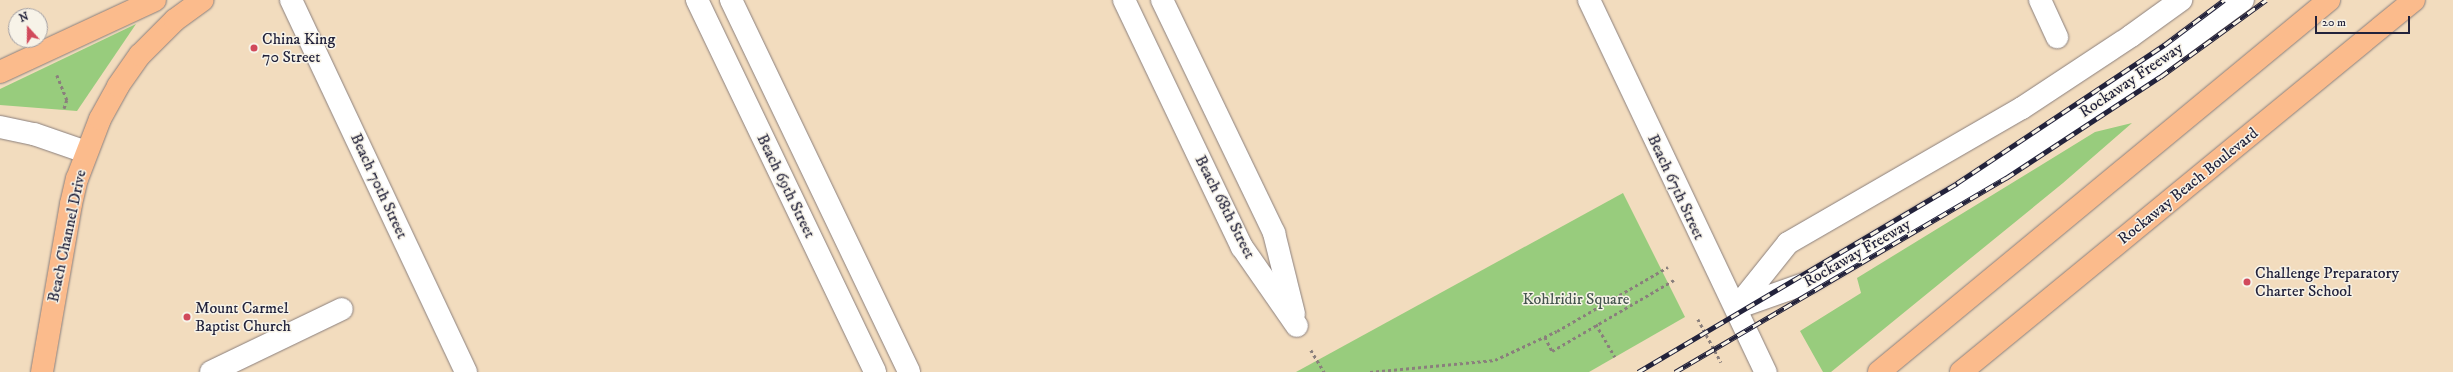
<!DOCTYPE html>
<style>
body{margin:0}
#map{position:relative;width:2453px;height:372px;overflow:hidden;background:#f2dcbe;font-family:"IM FELL DW Pica",serif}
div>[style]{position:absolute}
.green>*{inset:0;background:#98cc7d}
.path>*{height:2.5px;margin-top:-1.25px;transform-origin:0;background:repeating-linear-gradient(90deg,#8a7f7c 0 3px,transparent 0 6px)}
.roads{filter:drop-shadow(0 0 1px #8a7f7c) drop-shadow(0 0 1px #8a7f7c)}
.minor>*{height:22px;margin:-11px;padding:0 11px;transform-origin:11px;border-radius:11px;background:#fff}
.major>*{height:22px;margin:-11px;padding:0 11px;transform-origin:11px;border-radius:11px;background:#fbbb8c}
.rail>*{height:4.5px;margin-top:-2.25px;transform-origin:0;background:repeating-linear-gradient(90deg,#f7f3e8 0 9px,#22223b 0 18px);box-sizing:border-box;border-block:1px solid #22223b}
.dots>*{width:11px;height:11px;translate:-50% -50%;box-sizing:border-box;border:2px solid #f7f3e8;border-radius:50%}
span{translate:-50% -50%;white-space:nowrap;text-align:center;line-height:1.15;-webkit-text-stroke:3px #f7f3e8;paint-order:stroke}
.poi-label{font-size:16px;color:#22223b}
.left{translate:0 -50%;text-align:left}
.street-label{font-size:16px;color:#22223b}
.park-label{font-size:16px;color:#45554f}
.north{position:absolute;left:8px;top:8px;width:40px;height:40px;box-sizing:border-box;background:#f7f3e8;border:1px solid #a29fa3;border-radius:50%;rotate:339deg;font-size:11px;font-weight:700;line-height:16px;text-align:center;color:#22223b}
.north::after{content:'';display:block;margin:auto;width:14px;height:18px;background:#d1495b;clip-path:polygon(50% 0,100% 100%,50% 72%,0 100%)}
.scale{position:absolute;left:2315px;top:16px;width:95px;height:18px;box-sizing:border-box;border:2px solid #22223b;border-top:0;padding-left:5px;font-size:12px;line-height:14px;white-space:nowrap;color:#22223b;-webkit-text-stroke:3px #f7f3e8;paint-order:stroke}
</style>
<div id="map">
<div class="green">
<i style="clip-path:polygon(136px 24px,77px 111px,0 105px,0 89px)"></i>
<i style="clip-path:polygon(2132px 123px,2063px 183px,1831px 372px,1823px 372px,1800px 331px,1861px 293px,1857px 278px,2095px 132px)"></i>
<i style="clip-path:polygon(1623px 193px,1685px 317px,1589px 372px,1296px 372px)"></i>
</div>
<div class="path">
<i style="left:57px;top:75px;width:27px;rotate:68deg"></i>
<i style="left:67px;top:100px;width:9px;rotate:108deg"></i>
<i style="left:1698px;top:319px;width:49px;rotate:61.9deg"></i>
<i style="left:1596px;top:324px;width:38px;rotate:60deg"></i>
<i style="left:1545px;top:337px;width:16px;rotate:63deg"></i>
<i style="left:1552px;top:351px;width:141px;rotate:-30.2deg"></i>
<i style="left:1311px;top:350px;width:26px;rotate:59deg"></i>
<i style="left:1370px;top:372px;width:126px;rotate:-5.5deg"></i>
<i style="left:1495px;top:360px;width:68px;rotate:-25.1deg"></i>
<i style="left:1557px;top:331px;width:128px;rotate:-30deg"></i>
</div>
<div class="roads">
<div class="minor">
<i style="left:291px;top:0;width:411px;rotate:64.8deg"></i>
<i style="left:697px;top:0;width:412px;rotate:64.4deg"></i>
<i style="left:731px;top:0;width:412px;rotate:64.4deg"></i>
<i style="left:1124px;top:0;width:274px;rotate:64.5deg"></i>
<i style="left:1242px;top:247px;width:96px;rotate:55.2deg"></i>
<i style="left:1162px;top:0;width:259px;rotate:64.3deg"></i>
<i style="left:1274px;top:233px;width:83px;rotate:76.1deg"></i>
<i style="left:1589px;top:0;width:412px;rotate:64.6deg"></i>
<i style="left:2040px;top:0;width:41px;rotate:65.3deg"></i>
<i style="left:0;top:127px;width:35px;rotate:12deg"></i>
<i style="left:34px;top:134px;width:55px;rotate:19.1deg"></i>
<i style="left:1736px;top:308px;width:78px;rotate:-19.4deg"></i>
<i style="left:1810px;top:282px;width:186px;rotate:-30.7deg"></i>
<i style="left:1970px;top:187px;width:211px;rotate:-33.4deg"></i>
<i style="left:2146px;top:71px;width:120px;rotate:-36.2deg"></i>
<i style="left:1736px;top:308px;width:83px;rotate:-51.3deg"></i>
<i style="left:1788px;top:243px;width:270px;rotate:-30deg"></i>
<i style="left:2022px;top:108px;width:131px;rotate:-33.4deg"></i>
<i style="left:2131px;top:36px;width:62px;rotate:-35.8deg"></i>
<i style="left:211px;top:372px;width:145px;rotate:-25.7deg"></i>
</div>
<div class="major">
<i style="left:0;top:72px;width:171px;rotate:-24.9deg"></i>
<i style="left:42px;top:372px;width:170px;rotate:-80.2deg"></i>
<i style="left:71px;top:204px;width:26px;rotate:-77deg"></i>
<i style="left:77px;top:179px;width:64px;rotate:-69deg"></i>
<i style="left:100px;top:119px;width:38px;rotate:-61deg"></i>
<i style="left:118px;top:86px;width:38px;rotate:-55deg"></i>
<i style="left:140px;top:55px;width:49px;rotate:-45deg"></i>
<i style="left:175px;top:20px;width:34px;rotate:-36deg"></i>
<i style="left:1879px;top:372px;width:584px;rotate:-39.58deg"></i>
<i style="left:1961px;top:372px;width:586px;rotate:-39.39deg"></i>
</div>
</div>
<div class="rail">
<i style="left:1638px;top:372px;width:371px;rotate:-30.6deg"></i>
<i style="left:1957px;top:183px;width:249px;rotate:-33.7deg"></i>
<i style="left:2164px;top:45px;width:75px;rotate:-36.9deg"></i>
<i style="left:1675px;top:372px;width:384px;rotate:-30.4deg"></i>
<i style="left:2006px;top:178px;width:184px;rotate:-33.3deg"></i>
<i style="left:2160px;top:77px;width:131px;rotate:-36deg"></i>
</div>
<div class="dots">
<i style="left:254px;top:48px;background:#d1495b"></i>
<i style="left:2247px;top:282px;background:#d1495b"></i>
<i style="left:187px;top:317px;background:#d1495b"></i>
</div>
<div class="poi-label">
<span class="left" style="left:262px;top:48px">China King<br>70 Street</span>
<span class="left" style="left:2255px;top:282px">Challenge Preparatory<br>Charter School</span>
<span class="left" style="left:195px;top:317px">Mount Carmel<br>Baptist Church</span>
</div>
<div class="street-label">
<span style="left:2131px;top:80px;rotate:-34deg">Rockaway Freeway</span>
<span style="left:379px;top:186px;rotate:65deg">Beach 70th Street</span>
<span style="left:786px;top:186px;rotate:64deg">Beach 69th Street</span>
<span style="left:2188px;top:186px;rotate:-39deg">Rockaway Beach Boulevard</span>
<span style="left:1676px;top:187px;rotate:65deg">Beach 67th Street</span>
<span style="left:1225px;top:207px;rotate:63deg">Beach 68th Street</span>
<span style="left:67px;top:236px;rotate:-78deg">Beach Channel Drive</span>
<span style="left:1857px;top:253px;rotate:-30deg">Rockaway Freeway</span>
</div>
<div class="park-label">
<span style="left:1576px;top:299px">Kohlridir Square</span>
</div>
<div class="north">N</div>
<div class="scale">20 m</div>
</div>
